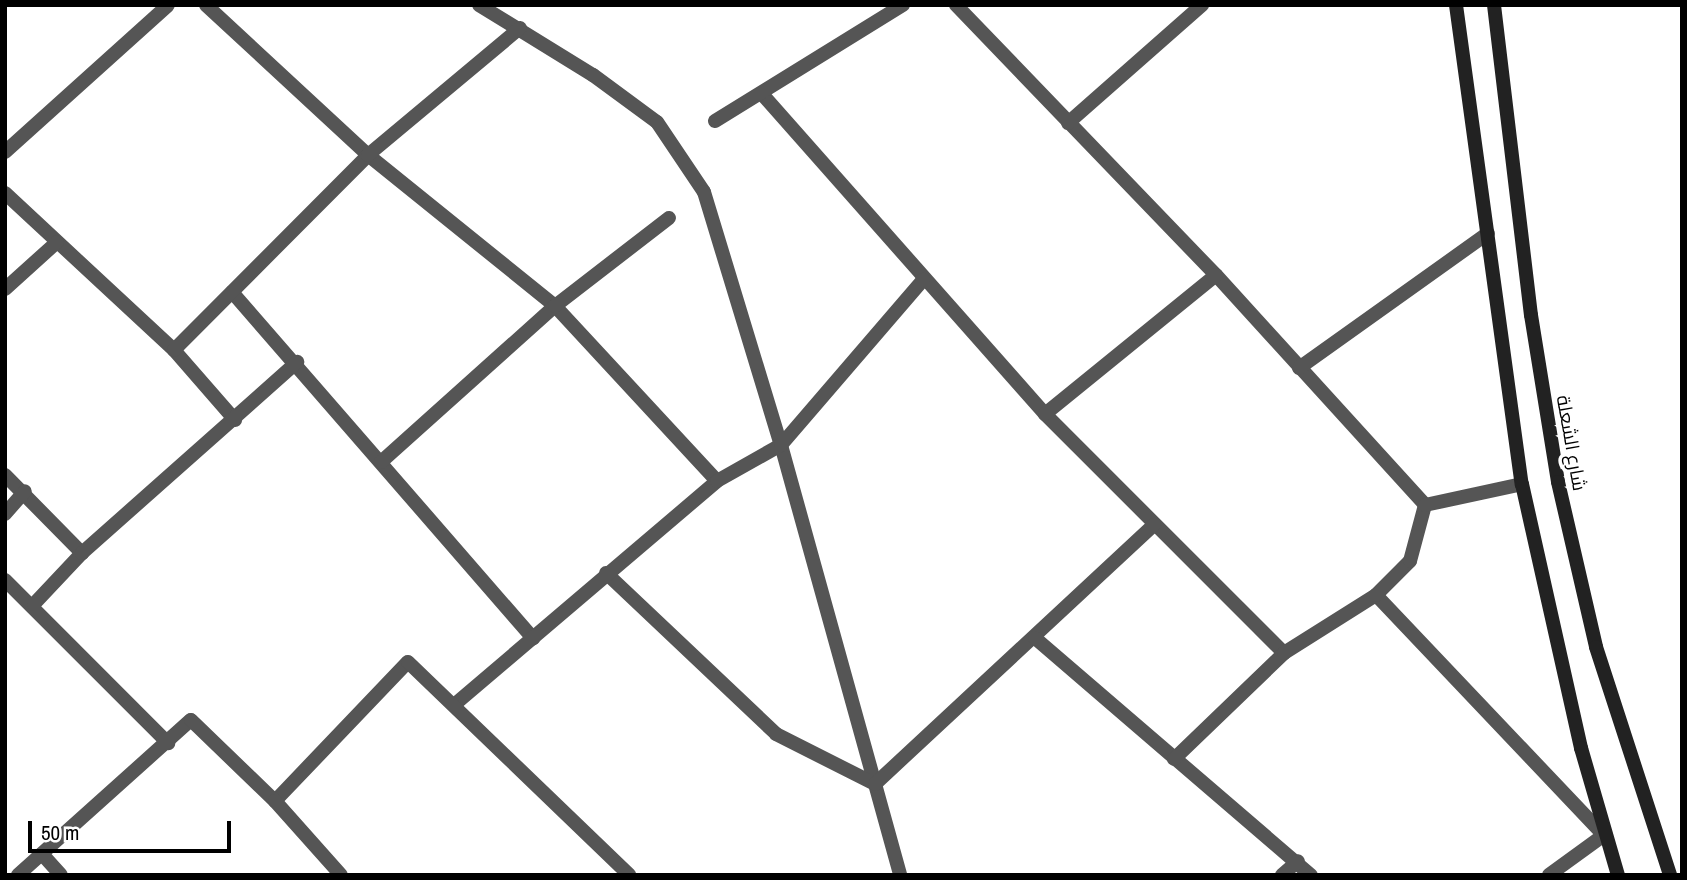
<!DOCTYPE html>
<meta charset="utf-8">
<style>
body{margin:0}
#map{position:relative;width:1687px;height:880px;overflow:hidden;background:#fff;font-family:"Archivo Narrow",Cairo,sans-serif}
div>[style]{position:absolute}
.minor>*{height:14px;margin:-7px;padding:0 7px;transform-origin:7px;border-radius:7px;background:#555}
.secondary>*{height:14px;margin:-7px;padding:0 7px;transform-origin:7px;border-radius:7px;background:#222}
span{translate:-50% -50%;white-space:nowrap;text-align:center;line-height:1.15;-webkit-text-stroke:7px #fff;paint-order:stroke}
.street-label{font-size:19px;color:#000}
.frame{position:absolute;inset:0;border:7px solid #000;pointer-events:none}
.scale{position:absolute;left:28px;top:821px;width:203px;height:32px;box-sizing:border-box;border:4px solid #000;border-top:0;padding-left:9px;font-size:21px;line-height:24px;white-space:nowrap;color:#000;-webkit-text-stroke:5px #fff;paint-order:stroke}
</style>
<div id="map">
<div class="minor">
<i style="left:206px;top:5px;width:221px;rotate:42.8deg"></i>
<i style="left:368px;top:155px;width:240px;rotate:38.9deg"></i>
<i style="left:555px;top:306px;width:238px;rotate:47.2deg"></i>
<i style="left:479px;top:5px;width:134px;rotate:31.6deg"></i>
<i style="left:593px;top:75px;width:79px;rotate:36.3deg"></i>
<i style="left:657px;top:122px;width:84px;rotate:56.1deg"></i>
<i style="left:704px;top:192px;width:264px;rotate:73.1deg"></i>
<i style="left:781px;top:445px;width:446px;rotate:74.5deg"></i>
<i style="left:956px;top:5px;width:375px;rotate:46.1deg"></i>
<i style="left:1216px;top:275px;width:311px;rotate:47.7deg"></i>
<i style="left:762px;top:94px;width:427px;rotate:48.5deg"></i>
<i style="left:1045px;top:414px;width:338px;rotate:45deg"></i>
<i style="left:715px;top:121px;width:221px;rotate:-31.7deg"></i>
<i style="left:1068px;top:123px;width:179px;rotate:-41.4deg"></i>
<i style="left:5px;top:152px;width:219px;rotate:-42deg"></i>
<i style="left:5px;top:193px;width:231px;rotate:42.9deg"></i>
<i style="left:174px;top:350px;width:93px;rotate:48.9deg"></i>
<i style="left:5px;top:289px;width:70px;rotate:-42.1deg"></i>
<i style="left:232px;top:292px;width:459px;rotate:49deg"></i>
<i style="left:174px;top:350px;width:275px;rotate:-45.1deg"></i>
<i style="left:368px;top:155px;width:198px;rotate:-39.9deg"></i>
<i style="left:1299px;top:368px;width:232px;rotate:-35.5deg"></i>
<i style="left:1045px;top:414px;width:220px;rotate:-39.1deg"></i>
<i style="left:381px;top:462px;width:234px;rotate:-41.9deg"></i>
<i style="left:555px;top:306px;width:144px;rotate:-37.7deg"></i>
<i style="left:5px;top:475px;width:110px;rotate:45.4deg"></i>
<i style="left:5px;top:514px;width:30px;rotate:-49deg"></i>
<i style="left:606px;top:573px;width:234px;rotate:43.4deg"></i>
<i style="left:776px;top:734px;width:111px;rotate:26.8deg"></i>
<i style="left:875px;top:784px;width:381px;rotate:-42.9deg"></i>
<i style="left:5px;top:580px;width:231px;rotate:45deg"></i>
<i style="left:1376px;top:595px;width:331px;rotate:46.5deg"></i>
<i style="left:1604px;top:835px;width:68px;rotate:144deg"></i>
<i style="left:34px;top:604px;width:70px;rotate:-46.7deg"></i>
<i style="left:82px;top:553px;width:288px;rotate:-41.6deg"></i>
<i style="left:1035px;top:638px;width:364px;rotate:40.7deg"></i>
<i style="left:454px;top:705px;width:345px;rotate:-40.4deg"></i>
<i style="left:717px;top:481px;width:73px;rotate:-29.4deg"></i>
<i style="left:781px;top:445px;width:218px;rotate:-49.3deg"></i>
<i style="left:1174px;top:759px;width:153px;rotate:-43.9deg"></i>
<i style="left:1284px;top:653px;width:109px;rotate:-32.2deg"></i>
<i style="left:1376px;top:595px;width:48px;rotate:-45deg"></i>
<i style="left:1410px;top:561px;width:58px;rotate:-75deg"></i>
<i style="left:1425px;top:505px;width:99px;rotate:-12.2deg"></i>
<i style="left:275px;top:801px;width:192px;rotate:-46.3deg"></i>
<i style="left:408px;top:662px;width:307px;rotate:43.9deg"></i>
<i style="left:42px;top:854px;width:28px;rotate:48deg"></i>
<i style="left:18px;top:875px;width:232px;rotate:-41.9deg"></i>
<i style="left:191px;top:720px;width:117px;rotate:44deg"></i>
<i style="left:275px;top:801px;width:99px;rotate:48.3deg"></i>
<i style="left:1282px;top:875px;width:21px;rotate:-41deg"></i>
</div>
<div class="secondary">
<i style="left:1456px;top:5px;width:484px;rotate:82.2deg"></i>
<i style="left:1522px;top:484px;width:271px;rotate:77.4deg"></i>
<i style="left:1581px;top:748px;width:132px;rotate:73.8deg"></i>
<i style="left:1494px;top:5px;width:312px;rotate:83.2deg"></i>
<i style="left:1531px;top:315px;width:169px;rotate:80.8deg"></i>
<i style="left:1558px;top:482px;width:169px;rotate:77deg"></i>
<i style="left:1596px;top:647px;width:240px;rotate:72deg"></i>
</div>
<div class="street-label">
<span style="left:1571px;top:443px;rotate:80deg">شارع الشعلة</span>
</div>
<div class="frame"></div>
<div class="scale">50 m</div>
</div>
